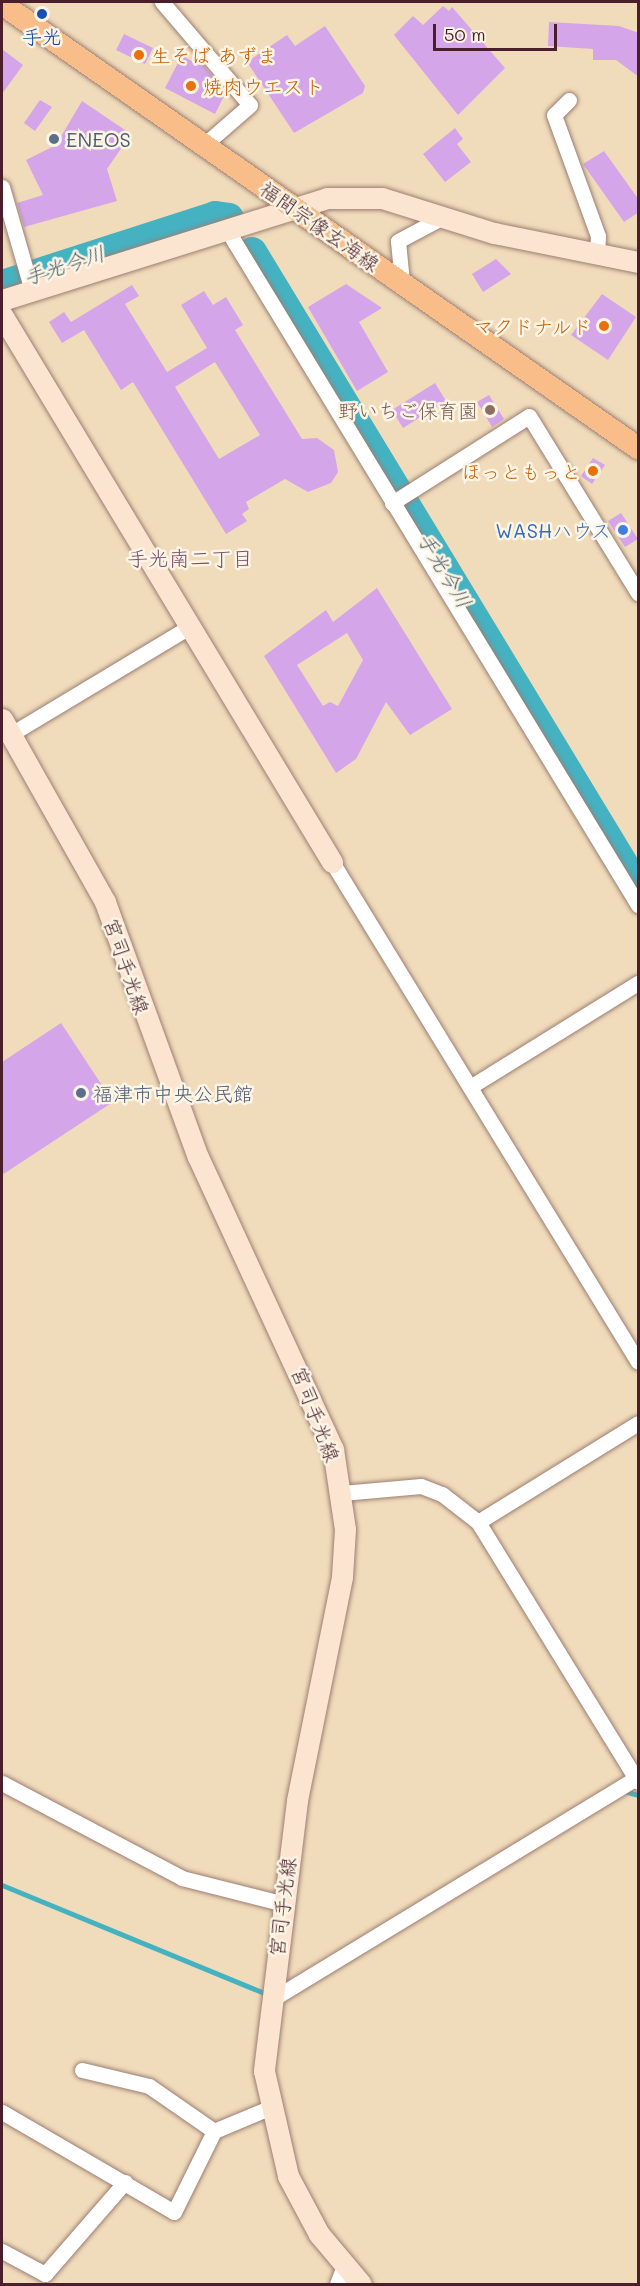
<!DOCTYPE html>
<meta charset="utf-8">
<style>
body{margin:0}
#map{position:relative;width:640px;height:2286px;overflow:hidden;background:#f0dcbb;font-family:Mali,"Klee One",sans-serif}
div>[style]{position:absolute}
.stream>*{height:5px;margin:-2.5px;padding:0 2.5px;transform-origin:2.5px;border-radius:2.5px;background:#45b2c2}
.river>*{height:30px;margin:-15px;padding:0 15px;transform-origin:15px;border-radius:15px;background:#45b2c2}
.building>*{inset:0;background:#d5a5ea}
.roads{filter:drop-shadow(0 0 2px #9d7e73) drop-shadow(0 0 2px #9d7e73)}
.street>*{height:15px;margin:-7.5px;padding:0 7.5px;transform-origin:7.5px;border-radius:7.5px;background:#fff}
.secondary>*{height:21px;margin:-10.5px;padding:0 10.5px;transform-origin:10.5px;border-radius:10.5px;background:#fce5d0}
.primary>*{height:22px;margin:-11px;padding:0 11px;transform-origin:11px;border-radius:11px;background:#f8bd89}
.dots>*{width:16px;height:16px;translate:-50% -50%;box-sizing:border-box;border:3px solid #fcf5e5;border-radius:50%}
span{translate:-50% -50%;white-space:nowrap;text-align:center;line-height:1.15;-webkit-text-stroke:5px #fcf5e5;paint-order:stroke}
.transit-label{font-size:20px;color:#164399}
.food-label{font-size:20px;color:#c56008}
.left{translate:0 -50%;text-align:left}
.right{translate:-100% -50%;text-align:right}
.service-label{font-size:20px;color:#4e5e75}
.street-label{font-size:20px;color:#4a1f2b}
.education-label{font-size:20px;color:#785e54}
.shop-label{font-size:20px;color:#366cbe}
.water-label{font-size:21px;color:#485a67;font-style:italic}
.neighbourhood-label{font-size:21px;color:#7b4e6e}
.frame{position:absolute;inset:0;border:3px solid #4a1f2b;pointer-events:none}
.scale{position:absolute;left:433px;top:24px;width:124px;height:27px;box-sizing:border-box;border:3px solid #4a1f2b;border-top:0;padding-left:8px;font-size:18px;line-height:21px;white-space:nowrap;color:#4a1f2b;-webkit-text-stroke:4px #fcf5e5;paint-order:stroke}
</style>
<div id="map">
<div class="stream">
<i style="left:624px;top:1791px;width:15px;rotate:16deg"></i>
<i style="left:2px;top:1885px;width:289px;rotate:22.4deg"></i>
</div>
<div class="river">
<i style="left:252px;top:252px;width:744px;rotate:58.75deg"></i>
<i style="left:2px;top:285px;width:224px;rotate:-17.9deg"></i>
<i style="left:215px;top:216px;width:14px;rotate:8deg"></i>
</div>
<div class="building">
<i style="clip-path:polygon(443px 6px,449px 11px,452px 7px,505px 68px,458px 115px,394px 35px,413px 16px,423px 25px)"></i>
<i style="clip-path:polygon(549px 22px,619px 26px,639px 33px,639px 77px,616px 60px,593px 60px,593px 49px,548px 46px)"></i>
<i style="clip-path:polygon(325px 26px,365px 86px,363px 93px,294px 133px,247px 62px,287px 35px,295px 46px)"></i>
<i style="clip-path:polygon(124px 34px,153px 48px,145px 64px,116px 50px)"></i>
<i style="clip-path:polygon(2px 49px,23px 65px,2px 94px)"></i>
<i style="clip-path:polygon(182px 55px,193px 62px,196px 56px,215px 79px,212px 83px,226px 92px,215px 114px,165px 88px)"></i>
<i style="clip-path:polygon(40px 100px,52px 107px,35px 131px,24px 123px)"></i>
<i style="clip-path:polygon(82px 101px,131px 134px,107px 169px,117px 201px,24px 227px,17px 203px,43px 195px,26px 160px,56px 145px)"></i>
<i style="clip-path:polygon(455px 128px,463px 139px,457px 144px,471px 162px,445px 182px,423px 154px)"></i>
<i style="clip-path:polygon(604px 151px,639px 200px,639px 212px,624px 222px,583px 164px)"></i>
<i style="clip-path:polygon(496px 259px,511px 274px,483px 292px,472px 274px)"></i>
<i style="clip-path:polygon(346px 284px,382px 308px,359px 322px,388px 372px,357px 391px,308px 307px)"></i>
<i style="clip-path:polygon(evenodd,132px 285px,139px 296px,125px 304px,167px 372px,207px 348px,181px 305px,204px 291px,213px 305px,226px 297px,243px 325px,235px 330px,302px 439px,317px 438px,334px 450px,338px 472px,331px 483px,308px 492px,285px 479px,246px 502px,249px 509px,242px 514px,247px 521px,226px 534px,133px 382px,121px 390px,84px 330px,62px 343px,49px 322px,64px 312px,71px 322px,132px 285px,215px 362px,260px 435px,219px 459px,175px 387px,215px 362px)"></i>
<i style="clip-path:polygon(602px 294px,636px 317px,608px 360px,571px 335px)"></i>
<i style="clip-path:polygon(435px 383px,446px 401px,403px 428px,392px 410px)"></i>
<i style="clip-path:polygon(489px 395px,504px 419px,492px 427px,477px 402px)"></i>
<i style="clip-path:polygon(593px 458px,605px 465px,592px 484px,581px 476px)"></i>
<i style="clip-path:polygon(621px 513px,638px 539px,625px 547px,608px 521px)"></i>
<i style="clip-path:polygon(evenodd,377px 588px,452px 709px,410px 735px,386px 702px,356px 759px,336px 773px,264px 656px,326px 610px,333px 622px,377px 588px,347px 633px,363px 660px,338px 706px,330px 702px,323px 706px,297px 665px,347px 633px)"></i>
<i style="clip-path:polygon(61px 1023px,113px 1102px,2px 1175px,2px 1062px)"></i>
</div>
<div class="roads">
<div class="street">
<i style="left:162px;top:2px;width:135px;rotate:49.5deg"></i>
<i style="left:250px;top:105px;width:61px;rotate:139deg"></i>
<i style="left:569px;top:100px;width:21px;rotate:135deg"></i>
<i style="left:554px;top:115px;width:129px;rotate:70deg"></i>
<i style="left:598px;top:236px;width:19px;rotate:93deg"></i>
<i style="left:2px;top:187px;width:108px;rotate:73.9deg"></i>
<i style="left:229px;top:233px;width:787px;rotate:58.67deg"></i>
<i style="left:402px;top:282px;width:41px;rotate:-95.6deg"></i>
<i style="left:398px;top:241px;width:49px;rotate:-28.1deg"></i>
<i style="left:392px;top:503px;width:162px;rotate:-32.4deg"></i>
<i style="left:529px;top:416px;width:208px;rotate:58.4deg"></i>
<i style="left:11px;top:734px;width:210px;rotate:-31deg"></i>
<i style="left:332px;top:862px;width:586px;rotate:58.53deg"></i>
<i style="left:470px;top:1087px;width:198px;rotate:-31.8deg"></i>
<i style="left:342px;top:1493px;width:79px;rotate:-5.1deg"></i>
<i style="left:421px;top:1486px;width:22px;rotate:21deg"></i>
<i style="left:442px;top:1494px;width:46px;rotate:37.9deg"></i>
<i style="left:478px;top:1522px;width:305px;rotate:58.4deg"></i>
<i style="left:478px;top:1522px;width:188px;rotate:-31.7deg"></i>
<i style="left:2px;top:1783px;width:204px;rotate:27.8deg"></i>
<i style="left:182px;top:1878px;width:102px;rotate:14.2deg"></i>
<i style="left:271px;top:2000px;width:427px;rotate:-31.3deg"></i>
<i style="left:82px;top:2070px;width:69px;rotate:13.4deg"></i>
<i style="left:149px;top:2086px;width:79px;rotate:34.7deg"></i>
<i style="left:2px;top:2112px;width:199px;rotate:30.2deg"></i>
<i style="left:174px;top:2212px;width:90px;rotate:-63.7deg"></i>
<i style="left:214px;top:2131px;width:60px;rotate:-22.7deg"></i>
<i style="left:2px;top:2251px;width:49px;rotate:28.1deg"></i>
<i style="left:45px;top:2274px;width:122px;rotate:-49deg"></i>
<i style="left:337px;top:2284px;width:17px;rotate:-69deg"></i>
</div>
<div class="secondary">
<i style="left:2px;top:300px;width:341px;rotate:-17.4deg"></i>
<i style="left:327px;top:198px;width:55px"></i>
<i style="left:382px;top:198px;width:117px;rotate:17.4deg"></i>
<i style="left:494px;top:233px;width:147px;rotate:11.4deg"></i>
<i style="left:2px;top:315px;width:639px;rotate:58.9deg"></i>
<i style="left:2px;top:719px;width:210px;rotate:60.6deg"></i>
<i style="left:105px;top:902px;width:271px;rotate:70deg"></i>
<i style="left:198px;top:1157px;width:322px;rotate:65.2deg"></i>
<i style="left:333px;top:1449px;width:81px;rotate:81.5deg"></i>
<i style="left:345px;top:1529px;width:48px;rotate:93.6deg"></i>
<i style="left:342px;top:1577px;width:228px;rotate:101.4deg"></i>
<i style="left:297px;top:1801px;width:272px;rotate:97deg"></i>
<i style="left:264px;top:2071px;width:108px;rotate:77.1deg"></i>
<i style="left:288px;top:2176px;width:66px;rotate:61.9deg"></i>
<i style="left:319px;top:2234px;width:65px;rotate:50deg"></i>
</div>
<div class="primary">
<i style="left:2px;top:4px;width:776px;rotate:34.92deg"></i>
</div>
</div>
<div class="dots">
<i style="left:42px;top:14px;background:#1a4fb4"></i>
<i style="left:139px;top:55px;background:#e8710a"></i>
<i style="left:191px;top:86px;background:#e8710a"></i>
<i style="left:54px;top:139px;background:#5c6f8a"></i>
<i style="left:604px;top:326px;background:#e8710a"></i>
<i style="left:490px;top:410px;background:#8d6e63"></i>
<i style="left:593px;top:471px;background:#e8710a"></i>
<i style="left:623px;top:530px;background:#3f7fe0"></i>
<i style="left:81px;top:1093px;background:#5c6f8a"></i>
</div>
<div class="transit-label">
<span style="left:42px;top:36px">手光</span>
</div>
<div class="food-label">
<span class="left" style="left:151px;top:55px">生そば あずま</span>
<span class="left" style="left:203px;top:86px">焼肉ウエスト</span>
<span class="right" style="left:592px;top:326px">マクドナルド</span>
<span class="right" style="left:581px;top:471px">ほっともっと</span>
</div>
<div class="service-label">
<span class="left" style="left:66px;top:139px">ENEOS</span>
<span class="left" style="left:93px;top:1093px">福津市中央公民館</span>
</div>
<div class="street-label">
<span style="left:320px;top:226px;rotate:35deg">福間宗像玄海線</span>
<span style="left:127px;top:966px;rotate:71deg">宮司手光線</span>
<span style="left:316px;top:1414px;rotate:69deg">宮司手光線</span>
<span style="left:282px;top:1907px;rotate:-83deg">宮司手光線</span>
</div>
<div class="education-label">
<span class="right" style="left:478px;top:410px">野いちご保育園</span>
</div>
<div class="shop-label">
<span class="right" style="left:611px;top:530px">WASHハウス</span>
</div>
<div class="water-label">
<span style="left:64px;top:265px;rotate:-18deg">手光今川</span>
<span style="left:445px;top:570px;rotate:59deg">手光今川</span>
</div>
<div class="neighbourhood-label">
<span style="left:190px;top:558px">手光南二丁目</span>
</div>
<div class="frame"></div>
<div class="scale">50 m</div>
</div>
